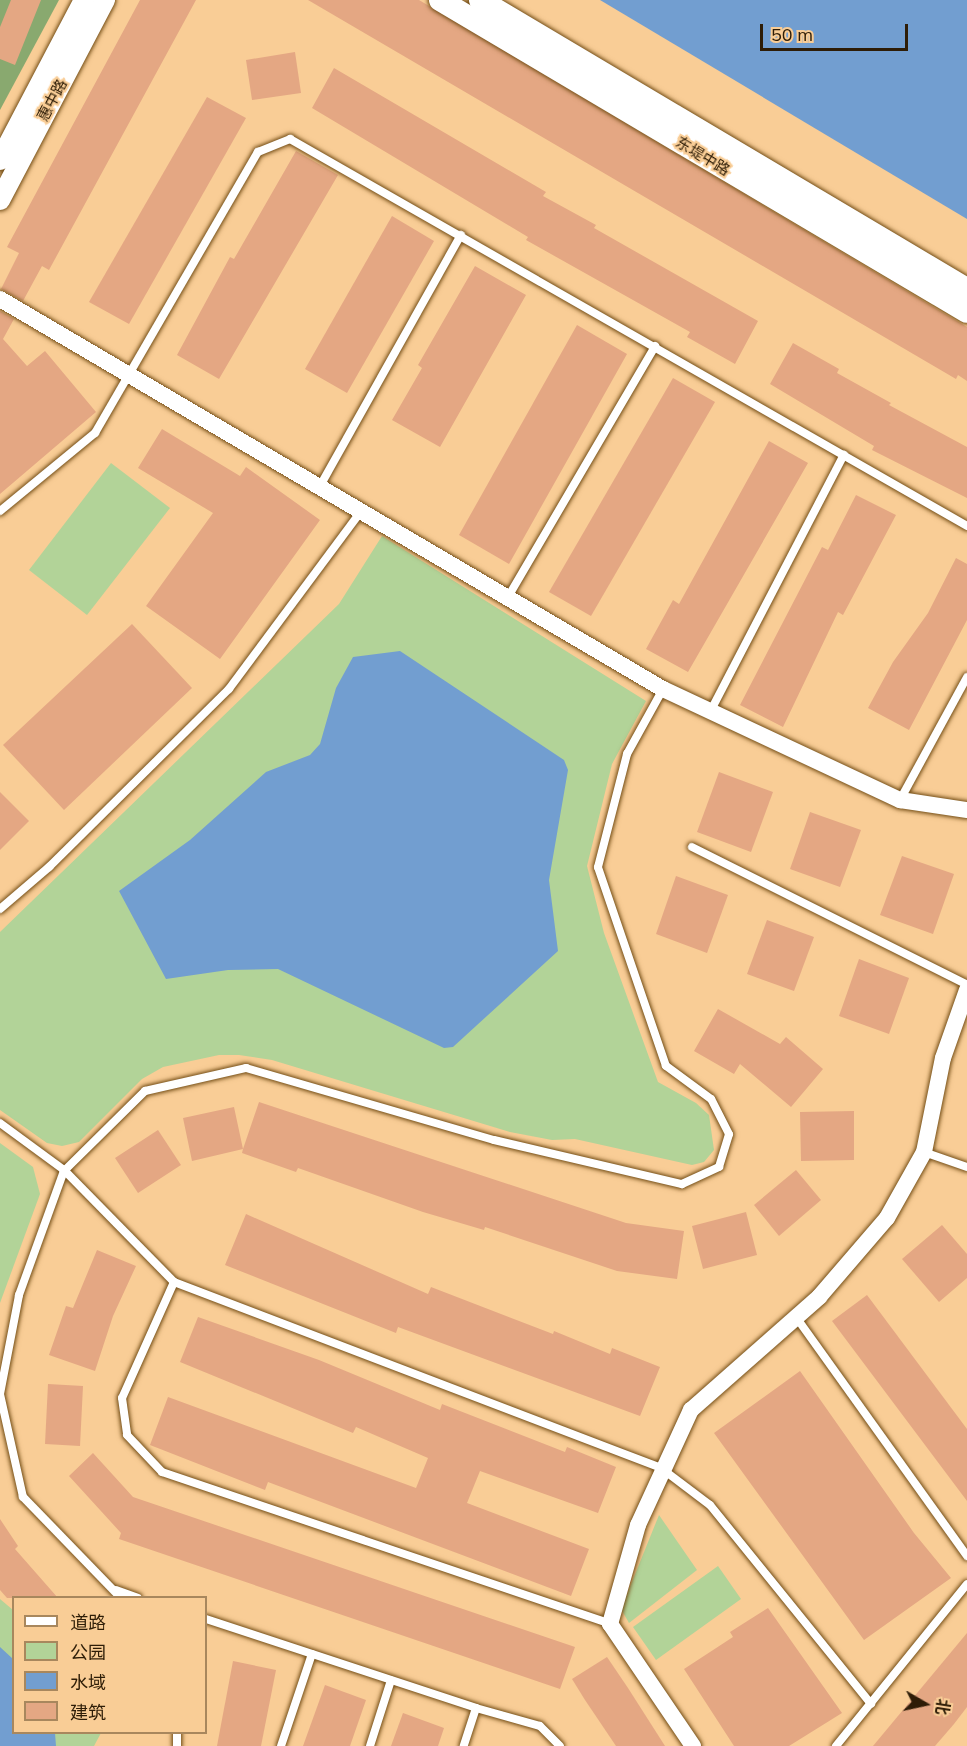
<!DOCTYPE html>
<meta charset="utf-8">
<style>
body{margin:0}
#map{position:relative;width:967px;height:1746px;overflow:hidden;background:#f9cd96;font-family:Mulish,"Noto Sans SC",sans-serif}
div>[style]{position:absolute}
.green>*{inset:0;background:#b2d398}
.forest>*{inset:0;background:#89a96f}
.water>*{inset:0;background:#729ed0}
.building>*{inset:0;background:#e4a783}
.roads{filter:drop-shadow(0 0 2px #744e16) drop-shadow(0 0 2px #744e16)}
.service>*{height:8px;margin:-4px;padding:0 4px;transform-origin:4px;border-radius:4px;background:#fff}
.minor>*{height:16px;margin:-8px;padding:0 8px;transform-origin:8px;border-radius:8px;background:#fff}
.tertiary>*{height:20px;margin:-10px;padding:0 10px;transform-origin:10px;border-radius:10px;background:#fff}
.secondary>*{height:22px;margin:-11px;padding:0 11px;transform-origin:11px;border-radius:11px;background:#fff}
span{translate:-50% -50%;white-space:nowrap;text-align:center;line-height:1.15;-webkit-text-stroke:4.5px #f9cd96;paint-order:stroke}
.street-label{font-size:15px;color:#2e1d07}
.legend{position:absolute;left:12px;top:1596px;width:195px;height:138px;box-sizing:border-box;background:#f9cd96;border:2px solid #a8875d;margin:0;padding:8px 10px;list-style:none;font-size:18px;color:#2e1d07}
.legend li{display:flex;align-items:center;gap:12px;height:30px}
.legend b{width:30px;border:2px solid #a8875d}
.north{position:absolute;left:895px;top:1674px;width:60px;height:60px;-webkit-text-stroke:4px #f9cd96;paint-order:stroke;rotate:99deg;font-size:16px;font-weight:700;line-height:24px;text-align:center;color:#2e1d07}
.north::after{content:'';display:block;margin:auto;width:21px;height:27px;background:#2e1d07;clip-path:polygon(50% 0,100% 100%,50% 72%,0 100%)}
.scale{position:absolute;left:760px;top:24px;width:148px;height:27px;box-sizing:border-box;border:3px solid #2e1d07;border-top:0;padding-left:8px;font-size:18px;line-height:21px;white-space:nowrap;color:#2e1d07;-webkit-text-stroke:4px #f9cd96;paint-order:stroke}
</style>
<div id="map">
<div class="green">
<i style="clip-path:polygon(111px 463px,170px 508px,87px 615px,29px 570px)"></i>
<i style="clip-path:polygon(382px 536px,646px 701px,612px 764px,587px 866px,604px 933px,658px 1082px,696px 1103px,709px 1115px,714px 1150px,704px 1162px,692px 1165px,575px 1139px,552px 1140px,510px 1132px,272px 1060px,239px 1055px,219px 1055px,163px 1067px,142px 1079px,79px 1142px,62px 1146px,47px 1143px,0 1110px,0 932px,339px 604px)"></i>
<i style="clip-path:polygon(0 1143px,33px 1167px,40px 1194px,0 1303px)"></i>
<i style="clip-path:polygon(659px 1515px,697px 1570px,629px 1623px,621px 1609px)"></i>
<i style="clip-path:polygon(718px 1566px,741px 1599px,656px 1660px,633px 1627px)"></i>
<i style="clip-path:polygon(0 1599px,13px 1610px,14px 1732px,101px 1733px,94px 1746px,0 1746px)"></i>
</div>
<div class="forest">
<i style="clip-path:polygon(0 0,59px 0,0 110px)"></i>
</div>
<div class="water">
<i style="clip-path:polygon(600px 0,967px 0,967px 219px)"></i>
<i style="clip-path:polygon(400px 651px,564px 760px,568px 770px,549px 880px,558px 951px,453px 1047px,444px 1048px,278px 969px,228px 970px,166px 979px,119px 891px,190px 840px,266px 772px,310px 755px,320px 744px,336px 688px,353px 657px)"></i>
<i style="clip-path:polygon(0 1647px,13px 1659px,14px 1732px,55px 1733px,56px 1746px,0 1746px)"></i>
</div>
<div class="building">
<i style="clip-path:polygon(11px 0,41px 0,15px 65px,0 59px,0 27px)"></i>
<i style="clip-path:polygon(140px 0,196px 0,49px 270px,42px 266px,23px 301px,1px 289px,19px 253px,7px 247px)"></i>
<i style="clip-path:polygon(308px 0,419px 0,967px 327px,967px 381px,958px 375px,956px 379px)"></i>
<i style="clip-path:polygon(295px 52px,301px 93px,252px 100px,246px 60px)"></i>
<i style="clip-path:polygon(334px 68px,546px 192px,543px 196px,596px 225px,594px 228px,758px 321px,735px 364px,687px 337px,690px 332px,526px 240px,528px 237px,312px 108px)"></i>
<i style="clip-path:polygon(207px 97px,246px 118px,129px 324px,89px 302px)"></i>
<i style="clip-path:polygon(296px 151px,338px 175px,219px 379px,177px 355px,230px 257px,234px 259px)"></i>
<i style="clip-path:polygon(392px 216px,434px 241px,347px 393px,305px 369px)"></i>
<i style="clip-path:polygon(475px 266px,526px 295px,440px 447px,392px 420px,422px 368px,418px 365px)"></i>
<i style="clip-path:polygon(0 311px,14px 319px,3px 339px,27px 366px,45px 351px,96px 412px,0 494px)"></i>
<i style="clip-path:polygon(577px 325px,627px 354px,509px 564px,459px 535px)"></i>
<i style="clip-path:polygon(793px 343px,839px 369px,837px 373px,891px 403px,889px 405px,967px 447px,967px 498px,872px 450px,874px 446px,770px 384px)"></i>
<i style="clip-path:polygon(673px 378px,715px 402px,591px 616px,549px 592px)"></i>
<i style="clip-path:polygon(162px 429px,240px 476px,246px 467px,320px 520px,220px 659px,146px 606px,213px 513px,138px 468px)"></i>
<i style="clip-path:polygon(769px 441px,808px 463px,688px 672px,646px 649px,673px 600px,679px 604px)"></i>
<i style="clip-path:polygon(856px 495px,896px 515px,843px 615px,838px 612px,783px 727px,740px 705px,822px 547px,828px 550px)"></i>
<i style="clip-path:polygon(956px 558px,967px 564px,967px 620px,909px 730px,868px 708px,893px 662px,928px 613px)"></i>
<i style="clip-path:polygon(132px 624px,192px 688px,64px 810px,3px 745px)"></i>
<i style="clip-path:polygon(719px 772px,773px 792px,751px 852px,697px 832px)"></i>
<i style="clip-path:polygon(0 792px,29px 821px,0 850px)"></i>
<i style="clip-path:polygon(810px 812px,861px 830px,840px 887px,790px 869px)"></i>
<i style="clip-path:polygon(902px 856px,954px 874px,933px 934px,880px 915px)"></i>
<i style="clip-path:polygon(676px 876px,728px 895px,707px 953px,656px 934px)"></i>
<i style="clip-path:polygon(767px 920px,814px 937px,794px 991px,747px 974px)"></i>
<i style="clip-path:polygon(859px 959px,909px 978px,889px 1034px,839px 1016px)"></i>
<i style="clip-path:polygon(718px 1009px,780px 1044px,786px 1037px,823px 1069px,791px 1107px,740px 1064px,734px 1074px,694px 1051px)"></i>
<i style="clip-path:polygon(259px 1102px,626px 1223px,684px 1231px,677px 1279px,617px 1271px,485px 1227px,484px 1230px,423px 1212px,298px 1168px,296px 1172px,242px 1153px,243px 1149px,192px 1161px,183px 1118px,234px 1107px,243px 1149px)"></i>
<i style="clip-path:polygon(854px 1111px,854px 1160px,801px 1161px,800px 1112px)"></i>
<i style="clip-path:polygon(158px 1130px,181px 1165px,138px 1193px,115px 1158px)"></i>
<i style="clip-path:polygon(796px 1170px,821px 1200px,779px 1236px,754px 1205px)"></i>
<i style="clip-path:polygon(746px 1212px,757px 1255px,703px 1269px,692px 1226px)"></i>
<i style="clip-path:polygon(246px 1214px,428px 1294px,431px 1287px,553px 1334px,554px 1331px,610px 1354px,612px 1348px,660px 1367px,640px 1416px,398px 1327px,396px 1333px,225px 1265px)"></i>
<i style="clip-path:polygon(942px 1225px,967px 1254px,967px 1278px,939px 1302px,902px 1259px)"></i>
<i style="clip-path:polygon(97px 1250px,136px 1266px,113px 1316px,95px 1371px,49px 1355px,66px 1306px,73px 1308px)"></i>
<i style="clip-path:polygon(867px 1295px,967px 1429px,967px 1501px,832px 1321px)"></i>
<i style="clip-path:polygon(198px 1317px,319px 1360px,440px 1410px,442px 1404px,565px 1452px,567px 1447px,616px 1467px,598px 1513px,480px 1471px,467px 1503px,589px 1549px,571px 1596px,268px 1482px,265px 1490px,150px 1445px,168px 1397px,416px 1488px,428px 1458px,356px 1427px,353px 1433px,180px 1362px)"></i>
<i style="clip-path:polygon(800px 1371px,914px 1533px,951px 1578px,864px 1640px,714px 1433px)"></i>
<i style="clip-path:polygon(48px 1384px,83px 1386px,80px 1446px,45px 1444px)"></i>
<i style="clip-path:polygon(93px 1453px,133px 1497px,575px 1647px,560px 1689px,119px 1539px,121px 1533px,69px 1476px)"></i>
<i style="clip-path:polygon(0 1519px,18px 1546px,15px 1549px,58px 1598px,7px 1598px,0 1590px)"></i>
<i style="clip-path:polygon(768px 1608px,842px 1713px,789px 1746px,734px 1746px,684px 1669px,733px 1637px,730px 1632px)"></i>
<i style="clip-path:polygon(967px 1633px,967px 1707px,954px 1724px,935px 1746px,873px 1746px)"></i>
<i style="clip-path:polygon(607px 1657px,628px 1688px,665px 1746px,616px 1746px,585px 1700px,572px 1679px)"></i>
<i style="clip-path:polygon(233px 1661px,276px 1670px,261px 1746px,217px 1746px)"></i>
<i style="clip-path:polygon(325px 1685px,366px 1700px,350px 1746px,303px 1746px)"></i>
<i style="clip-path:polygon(403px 1713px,444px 1728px,438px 1746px,391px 1746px)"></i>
</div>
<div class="roads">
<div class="service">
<i style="left:320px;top:486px;width:288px;rotate:-60.7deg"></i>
<i style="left:0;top:511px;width:123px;rotate:-39.4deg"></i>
<i style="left:95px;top:433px;width:325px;rotate:-59.9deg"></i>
<i style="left:258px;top:152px;width:35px;rotate:-22deg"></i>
<i style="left:290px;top:139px;width:780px;rotate:29.75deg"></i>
<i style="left:508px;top:597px;width:291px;rotate:-59.6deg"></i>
<i style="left:710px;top:712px;width:290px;rotate:-62.5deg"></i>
<i style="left:900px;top:800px;width:140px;rotate:-61.4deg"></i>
<i style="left:692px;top:847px;width:308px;rotate:26.6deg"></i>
<i style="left:0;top:909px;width:65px;rotate:-40.6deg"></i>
<i style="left:49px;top:867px;width:253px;rotate:-44.7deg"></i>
<i style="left:229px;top:689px;width:222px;rotate:-53.4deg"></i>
<i style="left:0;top:1123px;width:79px;rotate:36.3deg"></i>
<i style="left:64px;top:1170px;width:157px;rotate:45.5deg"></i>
<i style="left:174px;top:1282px;width:521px;rotate:20.9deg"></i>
<i style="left:661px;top:1468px;width:61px;rotate:37.1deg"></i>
<i style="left:710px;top:1505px;width:256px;rotate:51deg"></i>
<i style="left:924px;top:1152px;width:46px;rotate:19.2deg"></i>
<i style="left:174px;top:1282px;width:127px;rotate:114.1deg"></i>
<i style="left:122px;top:1398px;width:37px;rotate:82deg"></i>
<i style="left:127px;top:1435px;width:51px;rotate:46.6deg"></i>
<i style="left:162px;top:1472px;width:473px;rotate:18.7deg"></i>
<i style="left:796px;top:1317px;width:294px;rotate:54.4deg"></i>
<i style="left:116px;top:1590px;width:23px;rotate:20deg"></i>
<i style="left:121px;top:1598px;width:141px;rotate:-134.1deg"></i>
<i style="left:23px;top:1497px;width:106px;rotate:-102.6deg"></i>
<i style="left:0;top:1394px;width:101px;rotate:-79.1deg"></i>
<i style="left:19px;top:1295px;width:132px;rotate:-70.1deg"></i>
<i style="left:64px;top:1171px;width:114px;rotate:-44.6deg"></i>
<i style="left:145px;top:1091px;width:104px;rotate:-12.8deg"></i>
<i style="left:246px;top:1068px;width:258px;rotate:16.2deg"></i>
<i style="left:494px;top:1140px;width:193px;rotate:13.2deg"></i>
<i style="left:682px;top:1184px;width:41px;rotate:-24.7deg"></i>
<i style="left:719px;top:1167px;width:34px;rotate:-73deg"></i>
<i style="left:729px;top:1134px;width:39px;rotate:-117deg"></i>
<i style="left:711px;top:1099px;width:56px;rotate:-143.7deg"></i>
<i style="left:666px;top:1066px;width:210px;rotate:-108.9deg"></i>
<i style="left:598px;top:867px;width:117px;rotate:-75.6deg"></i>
<i style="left:627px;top:754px;width:74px;rotate:-61deg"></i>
<i style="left:206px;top:1619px;width:284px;rotate:18.2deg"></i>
<i style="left:476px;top:1708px;width:40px;rotate:108deg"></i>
<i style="left:476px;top:1708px;width:66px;rotate:15.7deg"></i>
<i style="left:540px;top:1726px;width:28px;rotate:45deg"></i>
<i style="left:177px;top:1732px;width:14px;rotate:90deg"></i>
<i style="left:281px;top:1746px;width:97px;rotate:-71.4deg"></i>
<i style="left:370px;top:1746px;width:69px;rotate:-72.3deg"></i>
<i style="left:836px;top:1746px;width:208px;rotate:-51deg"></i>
</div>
<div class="minor">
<i style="left:0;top:299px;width:769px;rotate:30.47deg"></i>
<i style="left:663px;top:689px;width:262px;rotate:25.1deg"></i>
<i style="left:900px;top:800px;width:68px;rotate:8.5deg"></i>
<i style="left:693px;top:1746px;width:148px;rotate:-124.2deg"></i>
<i style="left:610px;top:1624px;width:103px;rotate:-74.2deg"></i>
<i style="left:638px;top:1525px;width:127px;rotate:-65.3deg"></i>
<i style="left:691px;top:1410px;width:171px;rotate:-41.4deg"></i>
<i style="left:819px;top:1297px;width:104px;rotate:-49.3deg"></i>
<i style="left:887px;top:1218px;width:76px;rotate:-60.7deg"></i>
<i style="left:924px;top:1152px;width:96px;rotate:-78.6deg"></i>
<i style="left:943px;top:1058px;width:72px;rotate:-70.6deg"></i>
</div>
<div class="tertiary">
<i style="left:0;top:160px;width:181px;rotate:-62.3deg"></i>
<i style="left:0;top:200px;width:226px;rotate:-62.3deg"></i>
</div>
<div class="secondary">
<i style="left:440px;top:0;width:612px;rotate:30.63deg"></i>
<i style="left:480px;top:0;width:566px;rotate:30.69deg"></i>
</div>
</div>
<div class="street-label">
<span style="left:52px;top:100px;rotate:-62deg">惠中路</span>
<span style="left:703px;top:156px;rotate:31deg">东堤中路</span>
</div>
<ul class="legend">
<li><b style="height:8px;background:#fff"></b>道路</li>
<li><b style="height:16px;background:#b2d398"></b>公园</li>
<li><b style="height:16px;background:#729ed0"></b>水域</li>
<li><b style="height:16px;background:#e4a783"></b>建筑</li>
</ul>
<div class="north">北</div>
<div class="scale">50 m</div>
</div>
